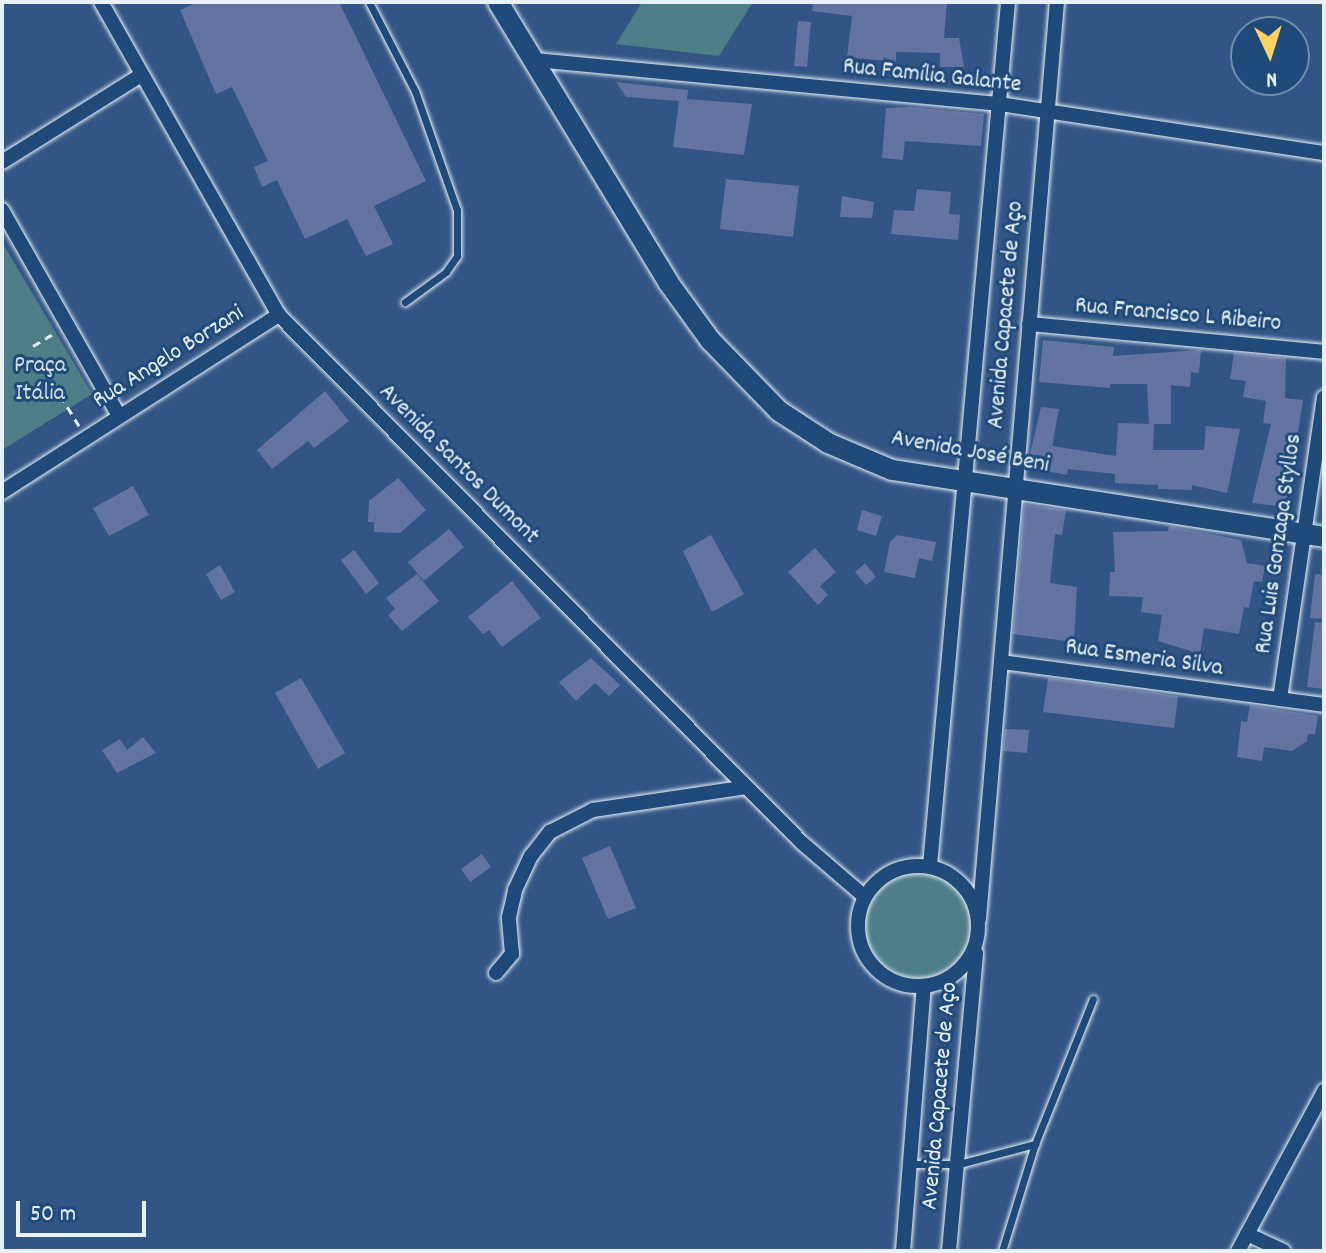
<!DOCTYPE html>
<meta charset="utf-8">
<style>
body{margin:0}
#map{position:relative;width:1326px;height:1253px;overflow:hidden;background:#325585;font-family:Dekko,sans-serif}
div>[style]{position:absolute}
.green>*{inset:0;background:#4f7e89}
.round{border-radius:50%}
.building>*{inset:0;background:#6474a2}
.path>*{height:3px;margin-top:-1.5px;transform-origin:0;background:repeating-linear-gradient(90deg,#e8f1f8 0 8px,transparent 0 14px)}
.roads{filter:drop-shadow(0 0 2px #e8f1f8) drop-shadow(0 0 2px #e8f1f8)}
.service>*{height:7px;margin:-3.5px;padding:0 3.5px;transform-origin:3.5px;border-radius:3.5px;background:#1f4a7a}
.minor>*{height:14px;margin:-7px;padding:0 7px;transform-origin:7px;border-radius:7px;background:#1f4a7a}
.minor>.ring{margin:-7px;padding:0;box-sizing:content-box;background:none;border:14px solid #1f4a7a;border-radius:50%}
.secondary>*{height:20px;margin:-10px;padding:0 10px;transform-origin:10px;border-radius:10px;background:#1f4a7a}
span{translate:-50% -50%;white-space:nowrap;text-align:center;line-height:1.15;-webkit-text-stroke:6px #1f4a7a;paint-order:stroke}
.street-label{font-size:24px;color:#e8f1f8}
.park-label{font-size:24px;color:#d1e0e7}
.frame{position:absolute;inset:0;border:4px solid #e8f1f8;pointer-events:none}
.north{position:absolute;left:1230px;top:16px;width:80px;height:80px;box-sizing:border-box;background:#1f4a7a;border:2px solid #6f8dac;border-radius:50%;rotate:176deg;font-size:22px;font-weight:700;line-height:32px;text-align:center;color:#e8f1f8}
.north::after{content:'';display:block;margin:auto;width:28px;height:36px;background:#ffd166;clip-path:polygon(50% 0,100% 100%,50% 72%,0 100%)}
.scale{position:absolute;left:16px;top:1201px;width:130px;height:36px;box-sizing:border-box;border:4px solid #e8f1f8;border-top:0;padding-left:10px;font-size:24px;line-height:28px;white-space:nowrap;color:#e8f1f8;-webkit-text-stroke:6px #1f4a7a;paint-order:stroke}
</style>
<div id="map">
<div class="green">
<i style="clip-path:polygon(642px 2px,753px 2px,719px 56px,616px 44px)"></i>
<i style="clip-path:polygon(2px 242px,92px 394px,2px 450px)"></i>
<i class="round" style="left:865px;top:872px;width:106px;height:106px"></i>
</div>
<div class="building">
<i style="clip-path:polygon(198px 2px,339px 2px,426px 181px,374px 206px,393px 244px,366px 256px,347px 219px,305px 239px,277px 180px,262px 187px,254px 167px,268px 161px,232px 87px,216px 94px,180px 10px)"></i>
<i style="clip-path:polygon(813px 2px,947px 2px,944px 38px,959px 38px,964px 67px,940px 67px,940px 53px,896px 52px,896px 62px,847px 57px,852px 16px,812px 11px)"></i>
<i style="clip-path:polygon(798px 21px,811px 22px,807px 67px,794px 66px)"></i>
<i style="clip-path:polygon(616px 82px,688px 90px,687px 99px,752px 104px,744px 155px,673px 147px,679px 101px,626px 97px)"></i>
<i style="clip-path:polygon(911px 107px,984px 114px,981px 146px,905px 141px,903px 160px,882px 158px,886px 108px)"></i>
<i style="clip-path:polygon(726px 179px,799px 186px,793px 237px,720px 229px)"></i>
<i style="clip-path:polygon(917px 189px,951px 192px,949px 214px,960px 215px,958px 240px,891px 234px,894px 210px,914px 211px)"></i>
<i style="clip-path:polygon(842px 196px,874px 202px,872px 218px,840px 217px)"></i>
<i style="clip-path:polygon(1043px 340px,1114px 347px,1113px 356px,1201px 350px,1199px 373px,1191px 372px,1190px 387px,1171px 385px,1171px 424px,1149px 424px,1147px 384px,1110px 384px,1110px 388px,1039px 382px)"></i>
<i style="clip-path:polygon(1234px 353px,1286px 358px,1285px 398px,1303px 400px,1286px 507px,1252px 503px,1271px 424px,1263px 423px,1266px 401px,1243px 397px,1246px 381px,1230px 379px)"></i>
<i style="clip-path:polygon(325px 391px,349px 421px,314px 448px,308px 441px,272px 469px,257px 450px)"></i>
<i style="clip-path:polygon(1041px 407px,1059px 409px,1052px 446px,1116px 456px,1118px 423px,1154px 424px,1153px 450px,1204px 450px,1206px 426px,1240px 429px,1227px 493px,1192px 485px,1192px 490px,1158px 489px,1158px 485px,1115px 483px,1115px 474px,1068px 469px,1067px 475px,1027px 467px)"></i>
<i style="clip-path:polygon(398px 478px,426px 510px,400px 533px,374px 532px,374px 522px,368px 522px,369px 501px)"></i>
<i style="clip-path:polygon(133px 486px,149px 515px,109px 536px,93px 508px)"></i>
<i style="clip-path:polygon(1024px 504px,1066px 510px,1062px 535px,1055px 534px,1050px 583px,1077px 587px,1074px 642px,1013px 634px)"></i>
<i style="clip-path:polygon(862px 510px,882px 516px,876px 536px,857px 530px)"></i>
<i style="clip-path:polygon(1169px 526px,1241px 540px,1247px 563px,1265px 566px,1262px 582px,1254px 581px,1249px 608px,1244px 607px,1239px 634px,1204px 628px,1200px 654px,1158px 641px,1162px 615px,1141px 612px,1143px 597px,1109px 596px,1110px 572px,1115px 572px,1113px 532px,1168px 531px)"></i>
<i style="clip-path:polygon(449px 529px,464px 547px,424px 581px,408px 562px)"></i>
<i style="clip-path:polygon(711px 535px,744px 594px,712px 612px,683px 551px)"></i>
<i style="clip-path:polygon(897px 535px,936px 542px,932px 561px,919px 558px,915px 578px,884px 572px,890px 542px)"></i>
<i style="clip-path:polygon(815px 548px,836px 572px,820px 586px,828px 595px,818px 605px,788px 572px)"></i>
<i style="clip-path:polygon(354px 550px,379px 583px,366px 594px,341px 560px)"></i>
<i style="clip-path:polygon(865px 563px,876px 577px,866px 585px,855px 572px)"></i>
<i style="clip-path:polygon(220px 565px,235px 592px,221px 600px,206px 574px)"></i>
<i style="clip-path:polygon(417px 574px,439px 601px,402px 631px,388px 615px,395px 609px,386px 598px)"></i>
<i style="clip-path:polygon(1315px 574px,1324px 575px,1324px 619px,1310px 618px)"></i>
<i style="clip-path:polygon(512px 581px,541px 618px,502px 647px,489px 630px,483px 634px,468px 617px)"></i>
<i style="clip-path:polygon(1315px 622px,1324px 623px,1324px 689px,1307px 687px)"></i>
<i style="clip-path:polygon(591px 658px,620px 685px,609px 696px,595px 683px,576px 701px,559px 682px)"></i>
<i style="clip-path:polygon(301px 678px,345px 753px,318px 769px,275px 693px)"></i>
<i style="clip-path:polygon(1048px 678px,1178px 696px,1174px 728px,1043px 712px)"></i>
<i style="clip-path:polygon(1250px 705px,1318px 716px,1315px 734px,1308px 734px,1307px 741px,1292px 751px,1264px 747px,1262px 761px,1237px 757px,1241px 721px,1247px 722px)"></i>
<i style="clip-path:polygon(1005px 729px,1029px 730px,1027px 753px,1003px 751px)"></i>
<i style="clip-path:polygon(143px 737px,156px 753px,117px 773px,102px 750px,120px 739px,127px 750px)"></i>
<i style="clip-path:polygon(610px 846px,636px 908px,608px 919px,582px 858px)"></i>
<i style="clip-path:polygon(482px 854px,491px 867px,470px 882px,461px 869px)"></i>
</div>
<div class="path">
<i style="left:33px;top:346px;width:23px;rotate:-31deg"></i>
<i style="left:53px;top:383px;width:50px;rotate:58.8deg"></i>
</div>
<div class="roads">
<div class="service">
<i style="left:369px;top:2px;width:100px;rotate:62.7deg"></i>
<i style="left:415px;top:91px;width:126px;rotate:70.6deg"></i>
<i style="left:457px;top:210px;width:46px;rotate:90deg"></i>
<i style="left:457px;top:256px;width:19px;rotate:125deg"></i>
<i style="left:446px;top:272px;width:51px;rotate:143.8deg"></i>
<i style="left:911px;top:1164px;width:48px"></i>
<i style="left:959px;top:1164px;width:79px;rotate:-14.7deg"></i>
<i style="left:1002px;top:1251px;width:112px;rotate:-72.9deg"></i>
<i style="left:1035px;top:1144px;width:156px;rotate:-68.2deg"></i>
</div>
<div class="minor">
<i style="left:101px;top:2px;width:360px;rotate:60.4deg"></i>
<i style="left:279px;top:315px;width:742px;rotate:45.27deg"></i>
<i style="left:801px;top:842px;width:84px;rotate:40.7deg"></i>
<i style="left:534px;top:60px;width:467px;rotate:5.4deg"></i>
<i style="left:999px;top:104px;width:329px;rotate:8.6deg"></i>
<i style="left:2px;top:162px;width:164px;rotate:-32deg"></i>
<i style="left:2px;top:210px;width:237px;rotate:60.4deg"></i>
<i style="left:1029px;top:324px;width:296px;rotate:5.4deg"></i>
<i style="left:2px;top:492px;width:329px;rotate:-32.6deg"></i>
<i style="left:1002px;top:662px;width:325px;rotate:7.6deg"></i>
<i style="left:1280px;top:699px;width:305px;rotate:-81.7deg"></i>
<i class="ring" style="left:858px;top:866px;width:106px;height:106px"></i>
<i style="left:930px;top:866px;width:868px;rotate:-84.84deg"></i>
<i style="left:979px;top:919px;width:920px;rotate:-85.14deg"></i>
<i style="left:496px;top:973px;width:25px;rotate:-50deg"></i>
<i style="left:512px;top:954px;width:37px;rotate:-95deg"></i>
<i style="left:509px;top:917px;width:28px;rotate:-77deg"></i>
<i style="left:515px;top:890px;width:38px;rotate:-65deg"></i>
<i style="left:531px;top:856px;width:31px;rotate:-52deg"></i>
<i style="left:550px;top:832px;width:48px;rotate:-27.1deg"></i>
<i style="left:593px;top:810px;width:155px;rotate:-8.5deg"></i>
<i style="left:1247px;top:1234px;width:40px;rotate:25deg"></i>
<i style="left:903px;top:1251px;width:266px;rotate:-85.5deg"></i>
<i style="left:949px;top:1251px;width:299px;rotate:-84.8deg"></i>
<i style="left:1238px;top:1251px;width:182px;rotate:-61.7deg"></i>
</div>
<div class="secondary">
<i style="left:498px;top:2px;width:328px;rotate:58.7deg"></i>
<i style="left:668px;top:282px;width:72px;rotate:54.1deg"></i>
<i style="left:710px;top:340px;width:99px;rotate:45.8deg"></i>
<i style="left:779px;top:411px;width:59px;rotate:33.1deg"></i>
<i style="left:828px;top:443px;width:69px;rotate:22.9deg"></i>
<i style="left:892px;top:470px;width:437px;rotate:8.8deg"></i>
</div>
</div>
<div class="street-label">
<span style="left:932px;top:77px;rotate:6deg">Rua Família Galante</span>
<span style="left:1007px;top:315px;rotate:-85deg">Avenida Capacete de Aço</span>
<span style="left:1178px;top:316px;rotate:5deg">Rua Francisco L Ribeiro</span>
<span style="left:169px;top:358px;rotate:-32deg">Rua Angelo Borzani</span>
<span style="left:970px;top:453px;rotate:10deg">Avenida José Beni</span>
<span style="left:458px;top:465px;rotate:45deg">Avenida Santos Dumont</span>
<span style="left:1280px;top:544px;rotate:-82deg">Rua Luis Gonzaga Styllos</span>
<span style="left:1144px;top:659px;rotate:8deg">Rua Esmeria Silva</span>
<span style="left:941px;top:1096px;rotate:-85deg">Avenida Capacete de Aço</span>
</div>
<div class="park-label">
<span style="left:40px;top:381px">Praça<br>Itália</span>
</div>
<div class="frame"></div>
<div class="north">N</div>
<div class="scale">50 m</div>
</div>
